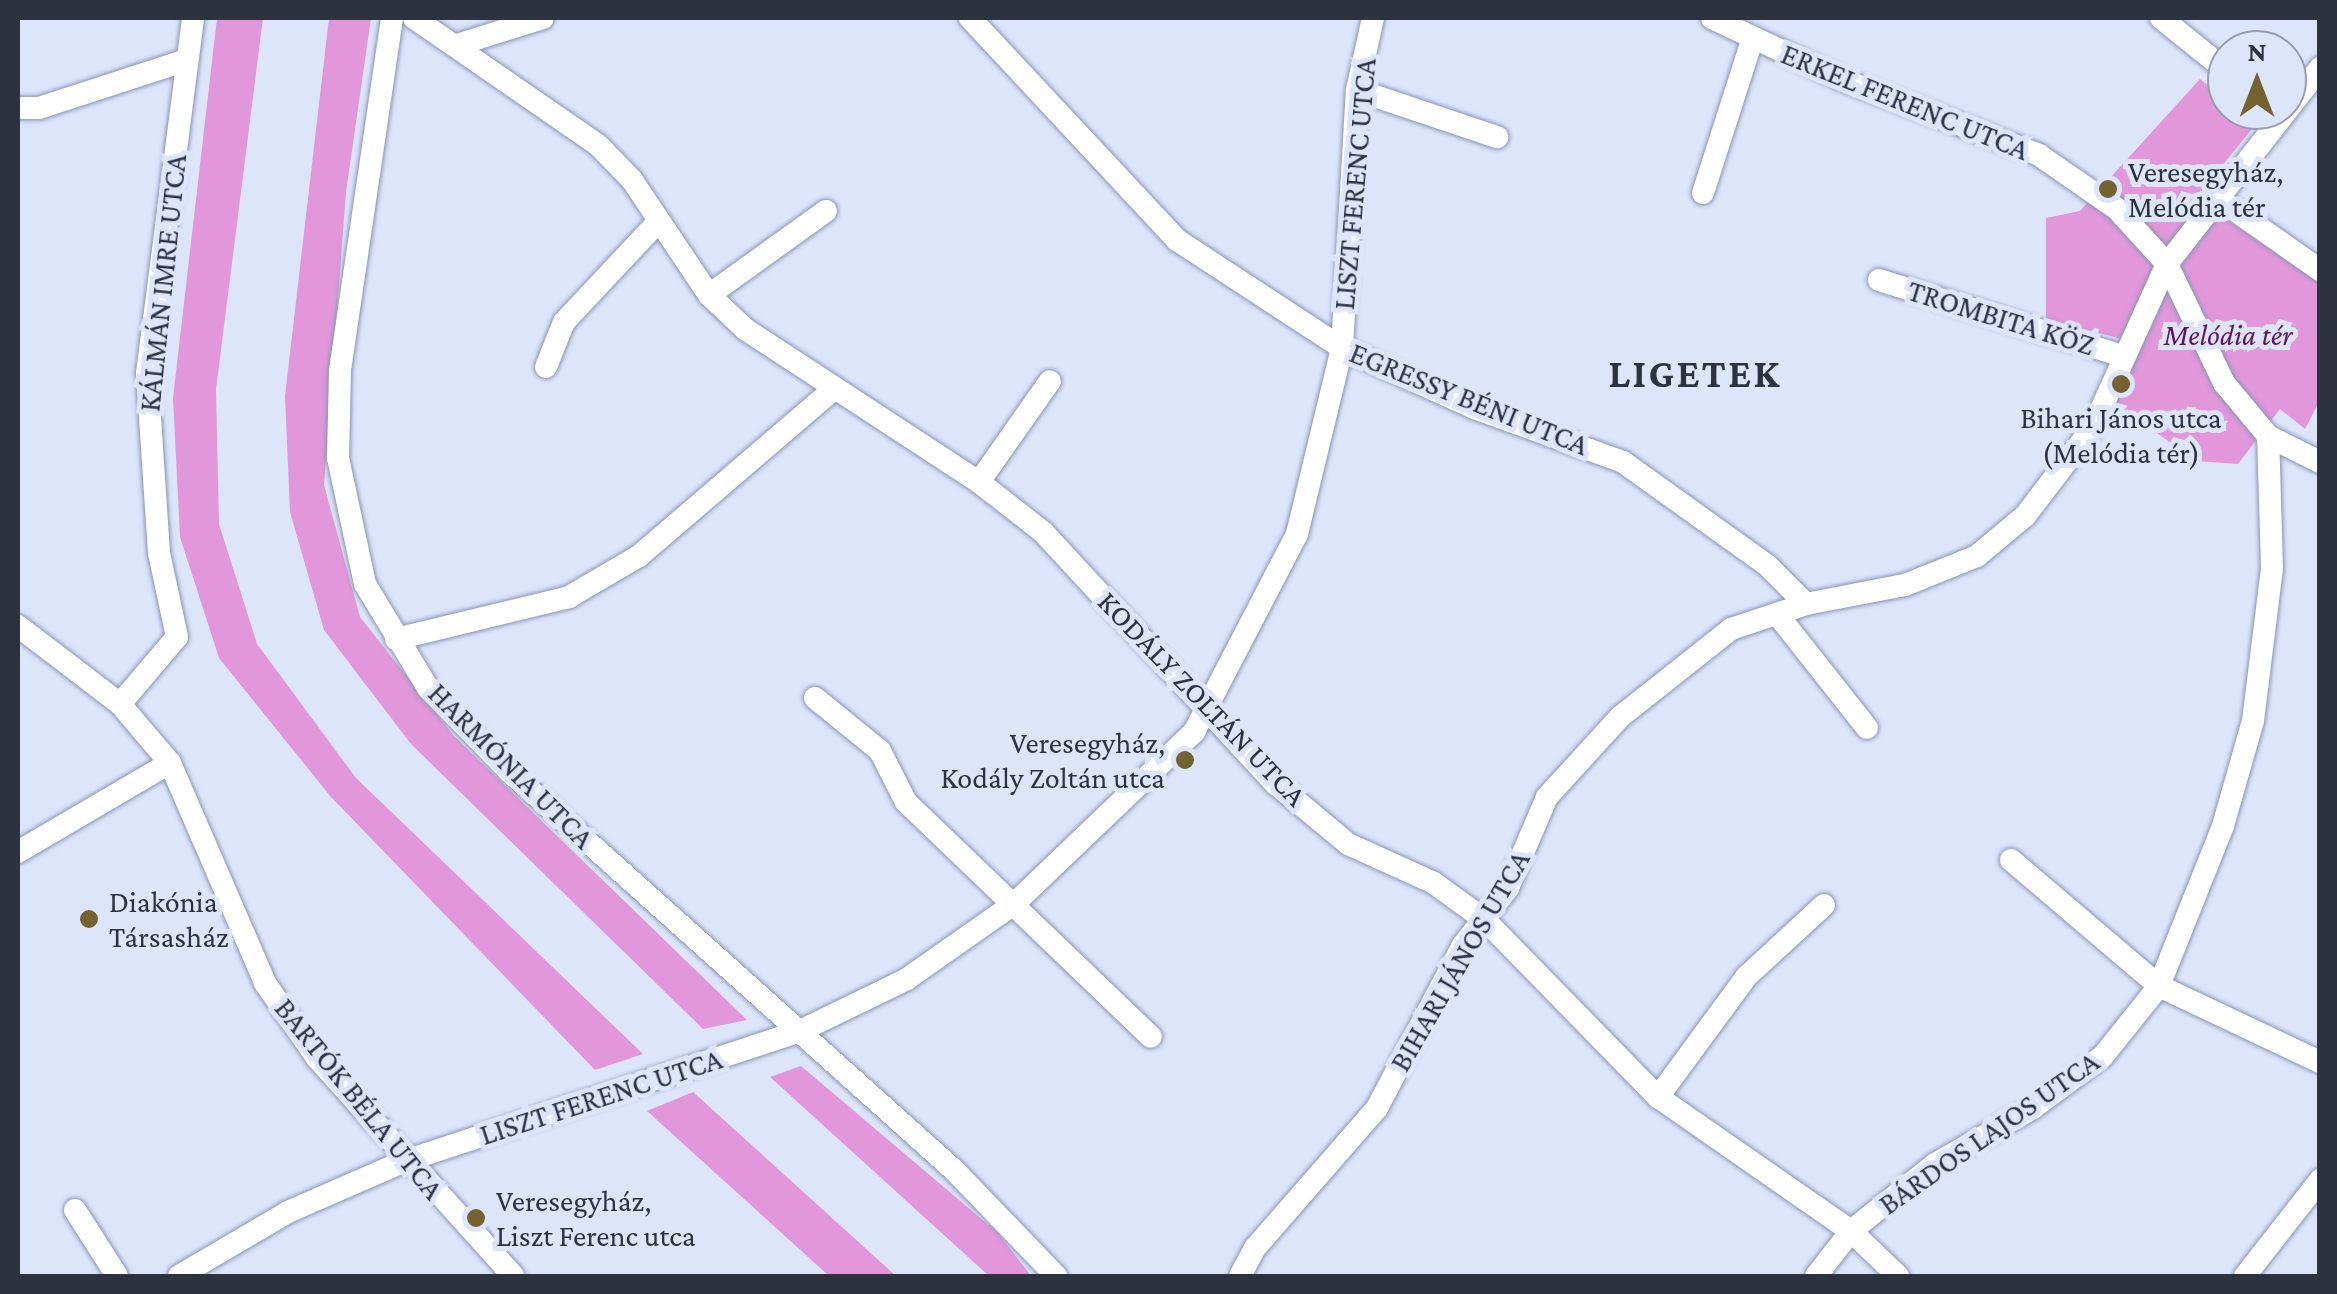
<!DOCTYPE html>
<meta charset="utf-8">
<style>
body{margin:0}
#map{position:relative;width:2337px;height:1294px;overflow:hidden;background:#dde5fb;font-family:"Crimson Pro",serif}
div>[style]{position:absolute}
.green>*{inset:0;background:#e197da}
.roads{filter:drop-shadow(0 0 2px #8894b6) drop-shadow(0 0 2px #8894b6)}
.street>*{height:22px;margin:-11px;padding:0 11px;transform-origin:11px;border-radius:11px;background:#fff}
.dots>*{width:28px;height:28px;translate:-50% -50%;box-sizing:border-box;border:5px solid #dde5fb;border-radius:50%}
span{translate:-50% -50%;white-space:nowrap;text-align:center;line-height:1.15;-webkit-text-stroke:10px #dde5fb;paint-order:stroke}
.street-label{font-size:30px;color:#2d3240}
.poi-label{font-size:30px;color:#2d3240}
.left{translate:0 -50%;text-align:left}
.right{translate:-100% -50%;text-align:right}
.park-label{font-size:30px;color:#63145f;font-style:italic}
.district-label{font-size:40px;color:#2d3240;font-weight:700;letter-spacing:2.5px}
.frame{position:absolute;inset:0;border:20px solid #2d3240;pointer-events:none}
.north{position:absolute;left:2207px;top:30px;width:100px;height:100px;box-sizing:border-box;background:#dde5fb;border:2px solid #979db0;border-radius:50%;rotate:0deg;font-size:28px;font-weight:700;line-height:40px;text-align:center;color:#2d3240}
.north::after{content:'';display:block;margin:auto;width:35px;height:45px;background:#746231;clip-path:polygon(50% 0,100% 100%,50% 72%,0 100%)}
</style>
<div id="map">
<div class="green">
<i style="clip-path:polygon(217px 18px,263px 18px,216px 389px,219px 524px,257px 644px,356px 778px,643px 1054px,595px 1070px,331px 797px,219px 658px,180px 537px,173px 398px)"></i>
<i style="clip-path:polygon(329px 18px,371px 18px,346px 192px,324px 485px,360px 617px,454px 736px,747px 1020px,703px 1029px,411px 744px,324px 630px,290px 512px,285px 396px)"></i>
<i style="clip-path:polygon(2200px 79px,2227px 101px,2227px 110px,2238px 110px,2256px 124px,2196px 198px,2319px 283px,2319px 402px,2305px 429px,2280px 409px,2238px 464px,2196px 461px,2116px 404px,2137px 343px,2046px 319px,2046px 218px,2080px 211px)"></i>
<i style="clip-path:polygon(801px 1066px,998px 1233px,1031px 1276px,989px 1276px,770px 1077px)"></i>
<i style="clip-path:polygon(693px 1092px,896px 1276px,829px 1276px,647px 1111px)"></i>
</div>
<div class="roads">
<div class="street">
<i style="left:392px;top:18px;width:357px;rotate:98.4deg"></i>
<i style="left:340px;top:371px;width:87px;rotate:91.3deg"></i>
<i style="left:338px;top:458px;width:129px;rotate:77.9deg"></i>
<i style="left:365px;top:584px;width:122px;rotate:58.8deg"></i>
<i style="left:428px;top:688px;width:119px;rotate:45.7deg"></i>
<i style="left:511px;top:773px;width:596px;rotate:41.87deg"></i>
<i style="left:955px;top:1171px;width:146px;rotate:46.1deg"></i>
<i style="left:414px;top:18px;width:224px;rotate:34.6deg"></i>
<i style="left:598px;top:145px;width:49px;rotate:45.8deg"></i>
<i style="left:632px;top:180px;width:138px;rotate:56.2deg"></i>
<i style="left:709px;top:295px;width:50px;rotate:43.4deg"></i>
<i style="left:745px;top:329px;width:280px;rotate:33.2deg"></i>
<i style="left:979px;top:482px;width:83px;rotate:38.1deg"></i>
<i style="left:1044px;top:533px;width:342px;rotate:47.3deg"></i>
<i style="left:1276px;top:784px;width:94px;rotate:39.8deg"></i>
<i style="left:1348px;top:844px;width:94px;rotate:24.4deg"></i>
<i style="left:1434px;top:883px;width:63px;rotate:36deg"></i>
<i style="left:1485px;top:920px;width:248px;rotate:45.7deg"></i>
<i style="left:1658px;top:1097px;width:235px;rotate:34.8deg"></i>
<i style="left:1851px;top:1231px;width:65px;rotate:43.8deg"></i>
<i style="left:970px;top:18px;width:304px;rotate:47deg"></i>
<i style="left:1177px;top:240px;width:197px;rotate:33.2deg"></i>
<i style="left:1342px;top:348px;width:145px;rotate:24.4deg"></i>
<i style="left:1474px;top:408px;width:158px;rotate:19.9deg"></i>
<i style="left:1623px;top:462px;width:178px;rotate:35.6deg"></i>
<i style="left:1768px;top:566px;width:54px;rotate:45deg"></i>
<i style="left:1712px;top:18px;width:145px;rotate:25.3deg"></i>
<i style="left:1843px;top:80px;width:210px;rotate:20.9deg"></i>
<i style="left:2039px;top:155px;width:95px;rotate:34.7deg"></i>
<i style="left:2117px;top:209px;width:74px;rotate:47.7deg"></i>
<i style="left:2167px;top:264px;width:132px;rotate:64.4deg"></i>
<i style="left:2224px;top:383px;width:69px;rotate:50.3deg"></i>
<i style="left:2268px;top:436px;width:58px;rotate:26.6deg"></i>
<i style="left:2161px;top:18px;width:85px;rotate:38.8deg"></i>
<i style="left:457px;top:45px;width:90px;rotate:-17.4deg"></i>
<i style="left:1357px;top:90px;width:148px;rotate:18.6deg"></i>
<i style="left:18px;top:108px;width:21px"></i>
<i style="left:39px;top:108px;width:156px;rotate:-18deg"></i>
<i style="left:1703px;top:193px;width:161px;rotate:-72.2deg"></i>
<i style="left:2220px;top:200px;width:122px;rotate:35deg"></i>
<i style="left:1879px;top:280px;width:256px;rotate:17.3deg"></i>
<i style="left:709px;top:295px;width:144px;rotate:-35.7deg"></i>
<i style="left:546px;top:367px;width:48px;rotate:-68.2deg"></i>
<i style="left:564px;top:322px;width:134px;rotate:-46.8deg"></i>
<i style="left:979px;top:482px;width:123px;rotate:-54.9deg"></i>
<i style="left:1777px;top:614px;width:145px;rotate:51.7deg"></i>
<i style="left:18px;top:626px;width:128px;rotate:37.4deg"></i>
<i style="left:120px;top:704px;width:77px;rotate:49.7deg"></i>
<i style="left:170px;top:763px;width:240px;rotate:66.6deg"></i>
<i style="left:265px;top:983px;width:91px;rotate:55.3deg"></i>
<i style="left:317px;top:1058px;width:293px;rotate:48deg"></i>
<i style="left:396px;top:639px;width:178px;rotate:-13.6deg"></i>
<i style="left:569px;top:597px;width:81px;rotate:-30.4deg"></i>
<i style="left:639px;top:556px;width:255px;rotate:-40.6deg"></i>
<i style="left:815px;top:698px;width:84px;rotate:39.2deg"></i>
<i style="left:880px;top:751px;width:57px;rotate:63deg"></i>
<i style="left:906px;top:802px;width:339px;rotate:43.8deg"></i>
<i style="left:120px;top:704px;width:88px;rotate:-49.6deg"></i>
<i style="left:177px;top:637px;width:86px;rotate:-102.1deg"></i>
<i style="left:159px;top:553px;width:180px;rotate:-93.8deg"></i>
<i style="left:147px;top:373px;width:358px;rotate:-82.6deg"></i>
<i style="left:18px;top:852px;width:176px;rotate:-30.4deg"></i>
<i style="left:2011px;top:860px;width:194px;rotate:40.4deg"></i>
<i style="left:2159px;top:986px;width:178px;rotate:25.3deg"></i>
<i style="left:1658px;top:1097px;width:149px;rotate:-53.7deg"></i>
<i style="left:1746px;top:977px;width:106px;rotate:-42.7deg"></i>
<i style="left:75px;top:1210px;width:78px;rotate:57.5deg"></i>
<i style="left:179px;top:1276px;width:126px;rotate:-30.4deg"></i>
<i style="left:288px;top:1212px;width:128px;rotate:-23.6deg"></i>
<i style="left:405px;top:1161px;width:414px;rotate:-18.2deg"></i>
<i style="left:798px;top:1032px;width:121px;rotate:-25.9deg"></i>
<i style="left:907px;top:979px;width:132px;rotate:-35.1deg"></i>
<i style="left:1015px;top:903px;width:248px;rotate:-43.7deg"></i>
<i style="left:1194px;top:732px;width:223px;rotate:-62.5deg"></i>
<i style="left:1297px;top:534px;width:191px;rotate:-76.4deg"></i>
<i style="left:1342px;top:348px;width:258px;rotate:-86.7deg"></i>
<i style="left:1357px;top:90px;width:74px;rotate:-77.5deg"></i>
<i style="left:1240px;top:1276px;width:32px;rotate:-62deg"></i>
<i style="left:1255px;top:1248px;width:186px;rotate:-48.9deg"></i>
<i style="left:1377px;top:1108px;width:184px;rotate:-62.2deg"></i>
<i style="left:1463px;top:945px;width:73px;rotate:-51.7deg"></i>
<i style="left:1508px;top:888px;width:99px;rotate:-66.8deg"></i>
<i style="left:1547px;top:797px;width:108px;rotate:-47.6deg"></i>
<i style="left:1620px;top:717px;width:142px;rotate:-38.4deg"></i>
<i style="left:1731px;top:629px;width:79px;rotate:-18.4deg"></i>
<i style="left:1806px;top:604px;width:101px;rotate:-10.9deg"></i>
<i style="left:1905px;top:585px;width:78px;rotate:-21.9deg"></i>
<i style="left:1977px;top:556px;width:62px;rotate:-39.8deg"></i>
<i style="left:2025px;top:516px;width:112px;rotate:-52.6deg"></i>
<i style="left:2093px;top:427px;width:179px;rotate:-65.6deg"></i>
<i style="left:2167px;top:264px;width:249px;rotate:-52deg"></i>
<i style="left:1816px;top:1276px;width:57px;rotate:-52.1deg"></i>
<i style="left:1851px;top:1231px;width:107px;rotate:-38.6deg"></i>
<i style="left:1935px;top:1164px;width:113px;rotate:-29.7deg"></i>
<i style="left:2033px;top:1108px;width:87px;rotate:-36.6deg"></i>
<i style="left:2103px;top:1056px;width:90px;rotate:-51.3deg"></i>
<i style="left:2159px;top:986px;width:172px;rotate:-68.2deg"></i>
<i style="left:2223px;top:826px;width:109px;rotate:-74.1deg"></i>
<i style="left:2253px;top:721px;width:154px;rotate:-82.9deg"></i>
<i style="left:2272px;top:568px;width:132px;rotate:-91.7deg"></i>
<i style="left:2245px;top:1276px;width:122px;rotate:-52deg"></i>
</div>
</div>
<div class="dots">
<i style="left:2108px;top:189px;background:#746231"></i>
<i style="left:2121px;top:384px;background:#746231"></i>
<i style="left:1185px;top:760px;background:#746231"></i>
<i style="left:89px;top:919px;background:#746231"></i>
<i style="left:476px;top:1218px;background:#746231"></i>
</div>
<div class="street-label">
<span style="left:1905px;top:102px;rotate:22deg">ERKEL FERENC UTCA</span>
<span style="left:1355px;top:184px;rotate:-85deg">LISZT FERENC UTCA</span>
<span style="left:163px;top:283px;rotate:-84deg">KÁLMÁN IMRE UTCA</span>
<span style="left:2001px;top:318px;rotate:17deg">TROMBITA KÖZ</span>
<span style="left:1469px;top:399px;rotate:22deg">EGRESSY BÉNI UTCA</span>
<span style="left:1202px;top:699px;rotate:46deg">KODÁLY ZOLTÁN UTCA</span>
<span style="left:511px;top:766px;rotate:45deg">HARMÓNIA UTCA</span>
<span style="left:1460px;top:961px;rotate:-60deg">BIHARI JÁNOS UTCA</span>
<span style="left:601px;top:1097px;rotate:-18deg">LISZT FERENC UTCA</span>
<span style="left:359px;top:1099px;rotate:51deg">BARTÓK BÉLA UTCA</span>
<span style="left:1989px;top:1133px;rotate:-35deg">BÁRDOS LAJOS UTCA</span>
</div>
<div class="poi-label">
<span class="left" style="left:2128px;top:189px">Veresegyház,<br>Melódia tér</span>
<span style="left:2121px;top:435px">Bihari János utca<br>(Melódia tér)</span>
<span class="right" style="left:1165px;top:760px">Veresegyház,<br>Kodály Zoltán utca</span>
<span class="left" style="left:109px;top:919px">Diakónia<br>Társasház</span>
<span class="left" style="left:496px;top:1218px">Veresegyház,<br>Liszt Ferenc utca</span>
</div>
<div class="park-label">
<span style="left:2228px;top:335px">Melódia tér</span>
</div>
<div class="district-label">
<span style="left:1695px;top:374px">LIGETEK</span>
</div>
<div class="frame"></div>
<div class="north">N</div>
</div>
